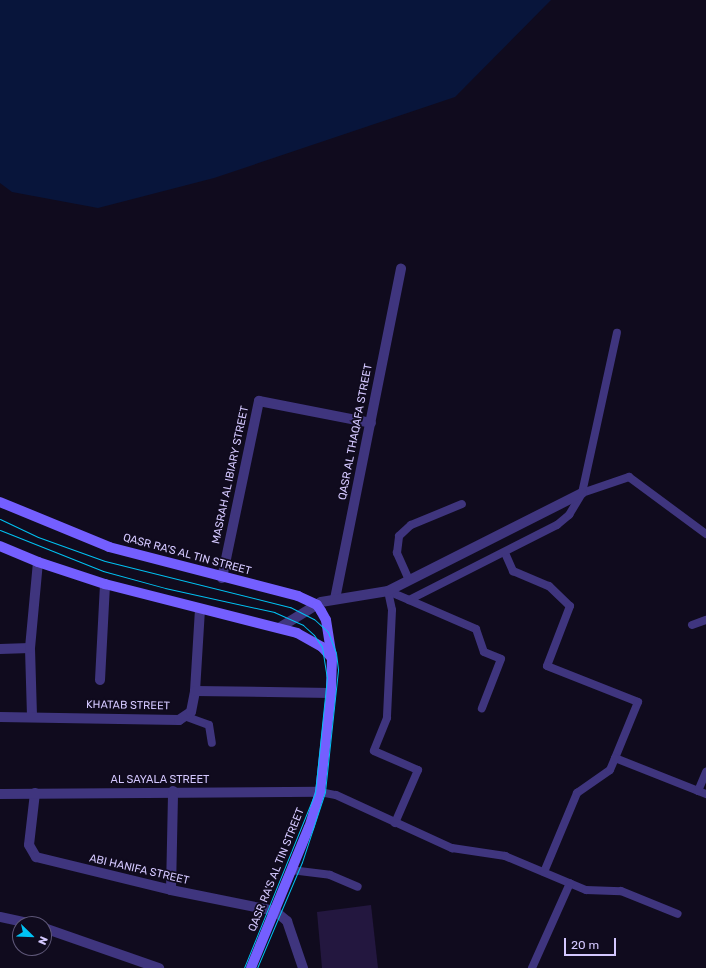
<!DOCTYPE html>
<style>
body{margin:0}
#map{position:relative;width:706px;height:968px;overflow:hidden;background:#100b1e;font-family:Rubik,sans-serif}
div>[style]{position:absolute}
.water>*{inset:0;background:#08153b}
.building>*{inset:0;background:#23173f}
.service>*{height:8px;margin:-4px;padding:0 4px;transform-origin:4px;border-radius:4px;background:#3f357e}
.minor>*{height:10px;margin:-5px;padding:0 5px;transform-origin:5px;border-radius:5px;background:#3f357e}
.secondary>*{height:10px;margin:-5px;padding:0 5px;transform-origin:5px;border-radius:5px;background:#745fff}
.tram>*{height:1px;margin:-0.5px;padding:0 0.5px;transform-origin:0.5px;border-radius:0.5px;background:#00c2f3}
span{translate:-50% -50%;white-space:nowrap;text-align:center;line-height:1.15;-webkit-text-stroke:3.5px #100b1e;paint-order:stroke}
.street-label{font-size:11px;color:#d4c8ff}
.north{position:absolute;left:12px;top:916px;width:40px;height:40px;box-sizing:border-box;background:#100b1e;border:1px solid #5e5778;border-radius:50%;rotate:113deg;font-size:11px;font-weight:700;line-height:16px;text-align:center;color:#d4c8ff}
.north::after{content:'';display:block;margin:auto;width:14px;height:18px;background:#00c2f3;clip-path:polygon(50% 0,100% 100%,50% 72%,0 100%)}
.scale{position:absolute;left:564px;top:938px;width:52px;height:18px;box-sizing:border-box;border:2px solid #d4c8ff;border-top:0;padding-left:5px;font-size:12px;line-height:14px;white-space:nowrap;color:#d4c8ff;-webkit-text-stroke:3px #100b1e;paint-order:stroke}
</style>
<div id="map">
<div class="water">
<i style="clip-path:polygon(0 0,551px 0,455px 97px,214px 178px,98px 208px,12px 192px,0 183px)"></i>
</div>
<div class="building">
<i style="clip-path:polygon(371px 905px,378px 968px,322px 968px,317px 912px)"></i>
</div>
<div class="service">
<i style="left:582px;top:493px;width:50px;rotate:-18.8deg"></i>
<i style="left:629px;top:477px;width:96px;rotate:36.5deg"></i>
<i style="left:505px;top:553px;width:20px;rotate:66deg"></i>
<i style="left:513px;top:571px;width:39px;rotate:23deg"></i>
<i style="left:549px;top:586px;width:29px;rotate:44deg"></i>
<i style="left:570px;top:606px;width:64px;rotate:111deg"></i>
<i style="left:547px;top:666px;width:98px;rotate:21.6deg"></i>
<i style="left:638px;top:702px;width:61px;rotate:112.3deg"></i>
<i style="left:615px;top:758px;width:98px;rotate:21.6deg"></i>
<i style="left:409px;top:580px;width:30px;rotate:-114deg"></i>
<i style="left:397px;top:553px;width:17px;rotate:-83deg"></i>
<i style="left:399px;top:536px;width:16px;rotate:-43deg"></i>
<i style="left:411px;top:525px;width:55px;rotate:-22.4deg"></i>
<i style="left:388px;top:591px;width:23px;rotate:23deg"></i>
<i style="left:409px;top:600px;width:166px;rotate:-26.9deg"></i>
<i style="left:557px;top:525px;width:16px;rotate:-40deg"></i>
<i style="left:569px;top:515px;width:26px;rotate:-59deg"></i>
<i style="left:582px;top:493px;width:164px;rotate:-77.7deg"></i>
<i style="left:388px;top:591px;width:19px;rotate:78deg"></i>
<i style="left:392px;top:610px;width:108px;rotate:92.7deg"></i>
<i style="left:387px;top:718px;width:35px;rotate:112deg"></i>
<i style="left:374px;top:751px;width:48px;rotate:23.4deg"></i>
<i style="left:418px;top:770px;width:58px;rotate:113.5deg"></i>
<i style="left:409px;top:600px;width:73px;rotate:23.4deg"></i>
<i style="left:476px;top:629px;width:24px;rotate:71deg"></i>
<i style="left:484px;top:652px;width:18px;rotate:22deg"></i>
<i style="left:501px;top:659px;width:53px;rotate:111.2deg"></i>
<i style="left:692px;top:625px;width:15px;rotate:-20deg"></i>
<i style="left:187px;top:717px;width:23px;rotate:20deg"></i>
<i style="left:209px;top:725px;width:18px;rotate:81deg"></i>
<i style="left:698px;top:791px;width:21px;rotate:-67deg"></i>
<i style="left:320px;top:792px;width:16px;rotate:11deg"></i>
<i style="left:336px;top:795px;width:128px;rotate:24.6deg"></i>
<i style="left:452px;top:848px;width:54px;rotate:8.6deg"></i>
<i style="left:505px;top:856px;width:88px;rotate:22.8deg"></i>
<i style="left:586px;top:890px;width:35px;rotate:2deg"></i>
<i style="left:621px;top:891px;width:61px;rotate:22deg"></i>
<i style="left:291px;top:870px;width:39px;rotate:7deg"></i>
<i style="left:330px;top:875px;width:30px;rotate:23deg"></i>
<i style="left:544px;top:872px;width:86px;rotate:-67.3deg"></i>
<i style="left:577px;top:793px;width:40px;rotate:-34.9deg"></i>
<i style="left:610px;top:770px;width:13px;rotate:-67deg"></i>
<i style="left:532px;top:968px;width:93px;rotate:-65.9deg"></i>
</div>
<div class="minor">
<i style="left:222px;top:578px;width:181px;rotate:-78.2deg"></i>
<i style="left:259px;top:401px;width:114px;rotate:11.1deg"></i>
<i style="left:335px;top:599px;width:337px;rotate:-78.7deg"></i>
<i style="left:279px;top:628px;width:49px;rotate:-31.8deg"></i>
<i style="left:321px;top:602px;width:68px;rotate:-9.3deg"></i>
<i style="left:388px;top:591px;width:217px;rotate:-26.8deg"></i>
<i style="left:0;top:649px;width:30px;rotate:-2deg"></i>
<i style="left:100px;top:680px;width:96px;rotate:-87deg"></i>
<i style="left:195px;top:691px;width:81px;rotate:-86.5deg"></i>
<i style="left:32px;top:716px;width:68px;rotate:-91.7deg"></i>
<i style="left:30px;top:648px;width:86px;rotate:-84.7deg"></i>
<i style="left:0;top:717px;width:179px;rotate:1deg"></i>
<i style="left:179px;top:720px;width:14px;rotate:-34deg"></i>
<i style="left:191px;top:712px;width:21px;rotate:-79deg"></i>
<i style="left:195px;top:691px;width:136px;rotate:0.8deg"></i>
<i style="left:35px;top:793px;width:52px;rotate:96.6deg"></i>
<i style="left:29px;top:845px;width:14px;rotate:60deg"></i>
<i style="left:36px;top:857px;width:139px;rotate:13.7deg"></i>
<i style="left:171px;top:890px;width:106px;rotate:11.4deg"></i>
<i style="left:275px;top:911px;width:16px;rotate:40deg"></i>
<i style="left:287px;top:921px;width:50px;rotate:71.2deg"></i>
<i style="left:0;top:794px;width:320px;rotate:-0.4deg"></i>
<i style="left:171px;top:890px;width:99px;rotate:-88.8deg"></i>
<i style="left:0;top:917px;width:33px;rotate:12deg"></i>
<i style="left:44px;top:928px;width:122px;rotate:19.2deg"></i>
</div>
<div class="secondary">
<i style="left:0;top:502px;width:118px;rotate:22.4deg"></i>
<i style="left:109px;top:547px;width:195px;rotate:14.5deg"></i>
<i style="left:298px;top:596px;width:21px;rotate:25deg"></i>
<i style="left:317px;top:605px;width:7px;rotate:56deg"></i>
<i style="left:321px;top:611px;width:10px;rotate:61deg"></i>
<i style="left:326px;top:620px;width:39px;rotate:81deg"></i>
<i style="left:332px;top:659px;width:34px;rotate:92deg"></i>
<i style="left:331px;top:693px;width:100px;rotate:96.3deg"></i>
<i style="left:320px;top:792px;width:37px;rotate:107deg"></i>
<i style="left:309px;top:827px;width:152px;rotate:112.4deg"></i>
<i style="left:0;top:546px;width:41px;rotate:22.8deg"></i>
<i style="left:38px;top:562px;width:71px;rotate:18.2deg"></i>
<i style="left:105px;top:584px;width:198px;rotate:14.3deg"></i>
<i style="left:297px;top:633px;width:29px;rotate:29deg"></i>
<i style="left:322px;top:647px;width:13px;rotate:48deg"></i>
</div>
<div class="tram">
<i style="left:0;top:519px;width:42px;rotate:25.3deg"></i>
<i style="left:38px;top:537px;width:71px;rotate:19.7deg"></i>
<i style="left:105px;top:561px;width:191px;rotate:14deg"></i>
<i style="left:290px;top:607px;width:27px;rotate:27deg"></i>
<i style="left:314px;top:619px;width:19px;rotate:43deg"></i>
<i style="left:328px;top:632px;width:22px;rotate:69deg"></i>
<i style="left:336px;top:653px;width:17px;rotate:83deg"></i>
<i style="left:338px;top:670px;width:123px;rotate:96.1deg"></i>
<i style="left:325px;top:792px;width:74px;rotate:108.2deg"></i>
<i style="left:302px;top:862px;width:115px;rotate:113deg"></i>
<i style="left:0;top:530px;width:111px;rotate:21.7deg"></i>
<i style="left:103px;top:571px;width:64px;rotate:15.3deg"></i>
<i style="left:165px;top:588px;width:112px;rotate:12.4deg"></i>
<i style="left:274px;top:612px;width:32px;rotate:24deg"></i>
<i style="left:303px;top:625px;width:15px;rotate:42deg"></i>
<i style="left:314px;top:635px;width:14px;rotate:56deg"></i>
<i style="left:322px;top:647px;width:30px;rotate:81deg"></i>
<i style="left:327px;top:677px;width:117px;rotate:95.9deg"></i>
<i style="left:315px;top:793px;width:189px;rotate:112.1deg"></i>
</div>
<div class="street-label">
<span style="left:356px;top:432px;rotate:-79deg">QASR AL THAQAFA STREET</span>
<span style="left:231px;top:475px;rotate:-78deg">MASRAH AL IBIARY STREET</span>
<span style="left:187px;top:555px;rotate:15deg">QASR RA'S AL TIN STREET</span>
<span style="left:128px;top:706px;rotate:1deg">KHATAB STREET</span>
<span style="left:160px;top:780px">AL SAYALA STREET</span>
<span style="left:139px;top:870px;rotate:13deg">ABI HANIFA STREET</span>
<span style="left:277px;top:870px;rotate:-68deg">QASR RA'S AL TIN STREET</span>
</div>
<div class="north">N</div>
<div class="scale">20 m</div>
</div>
